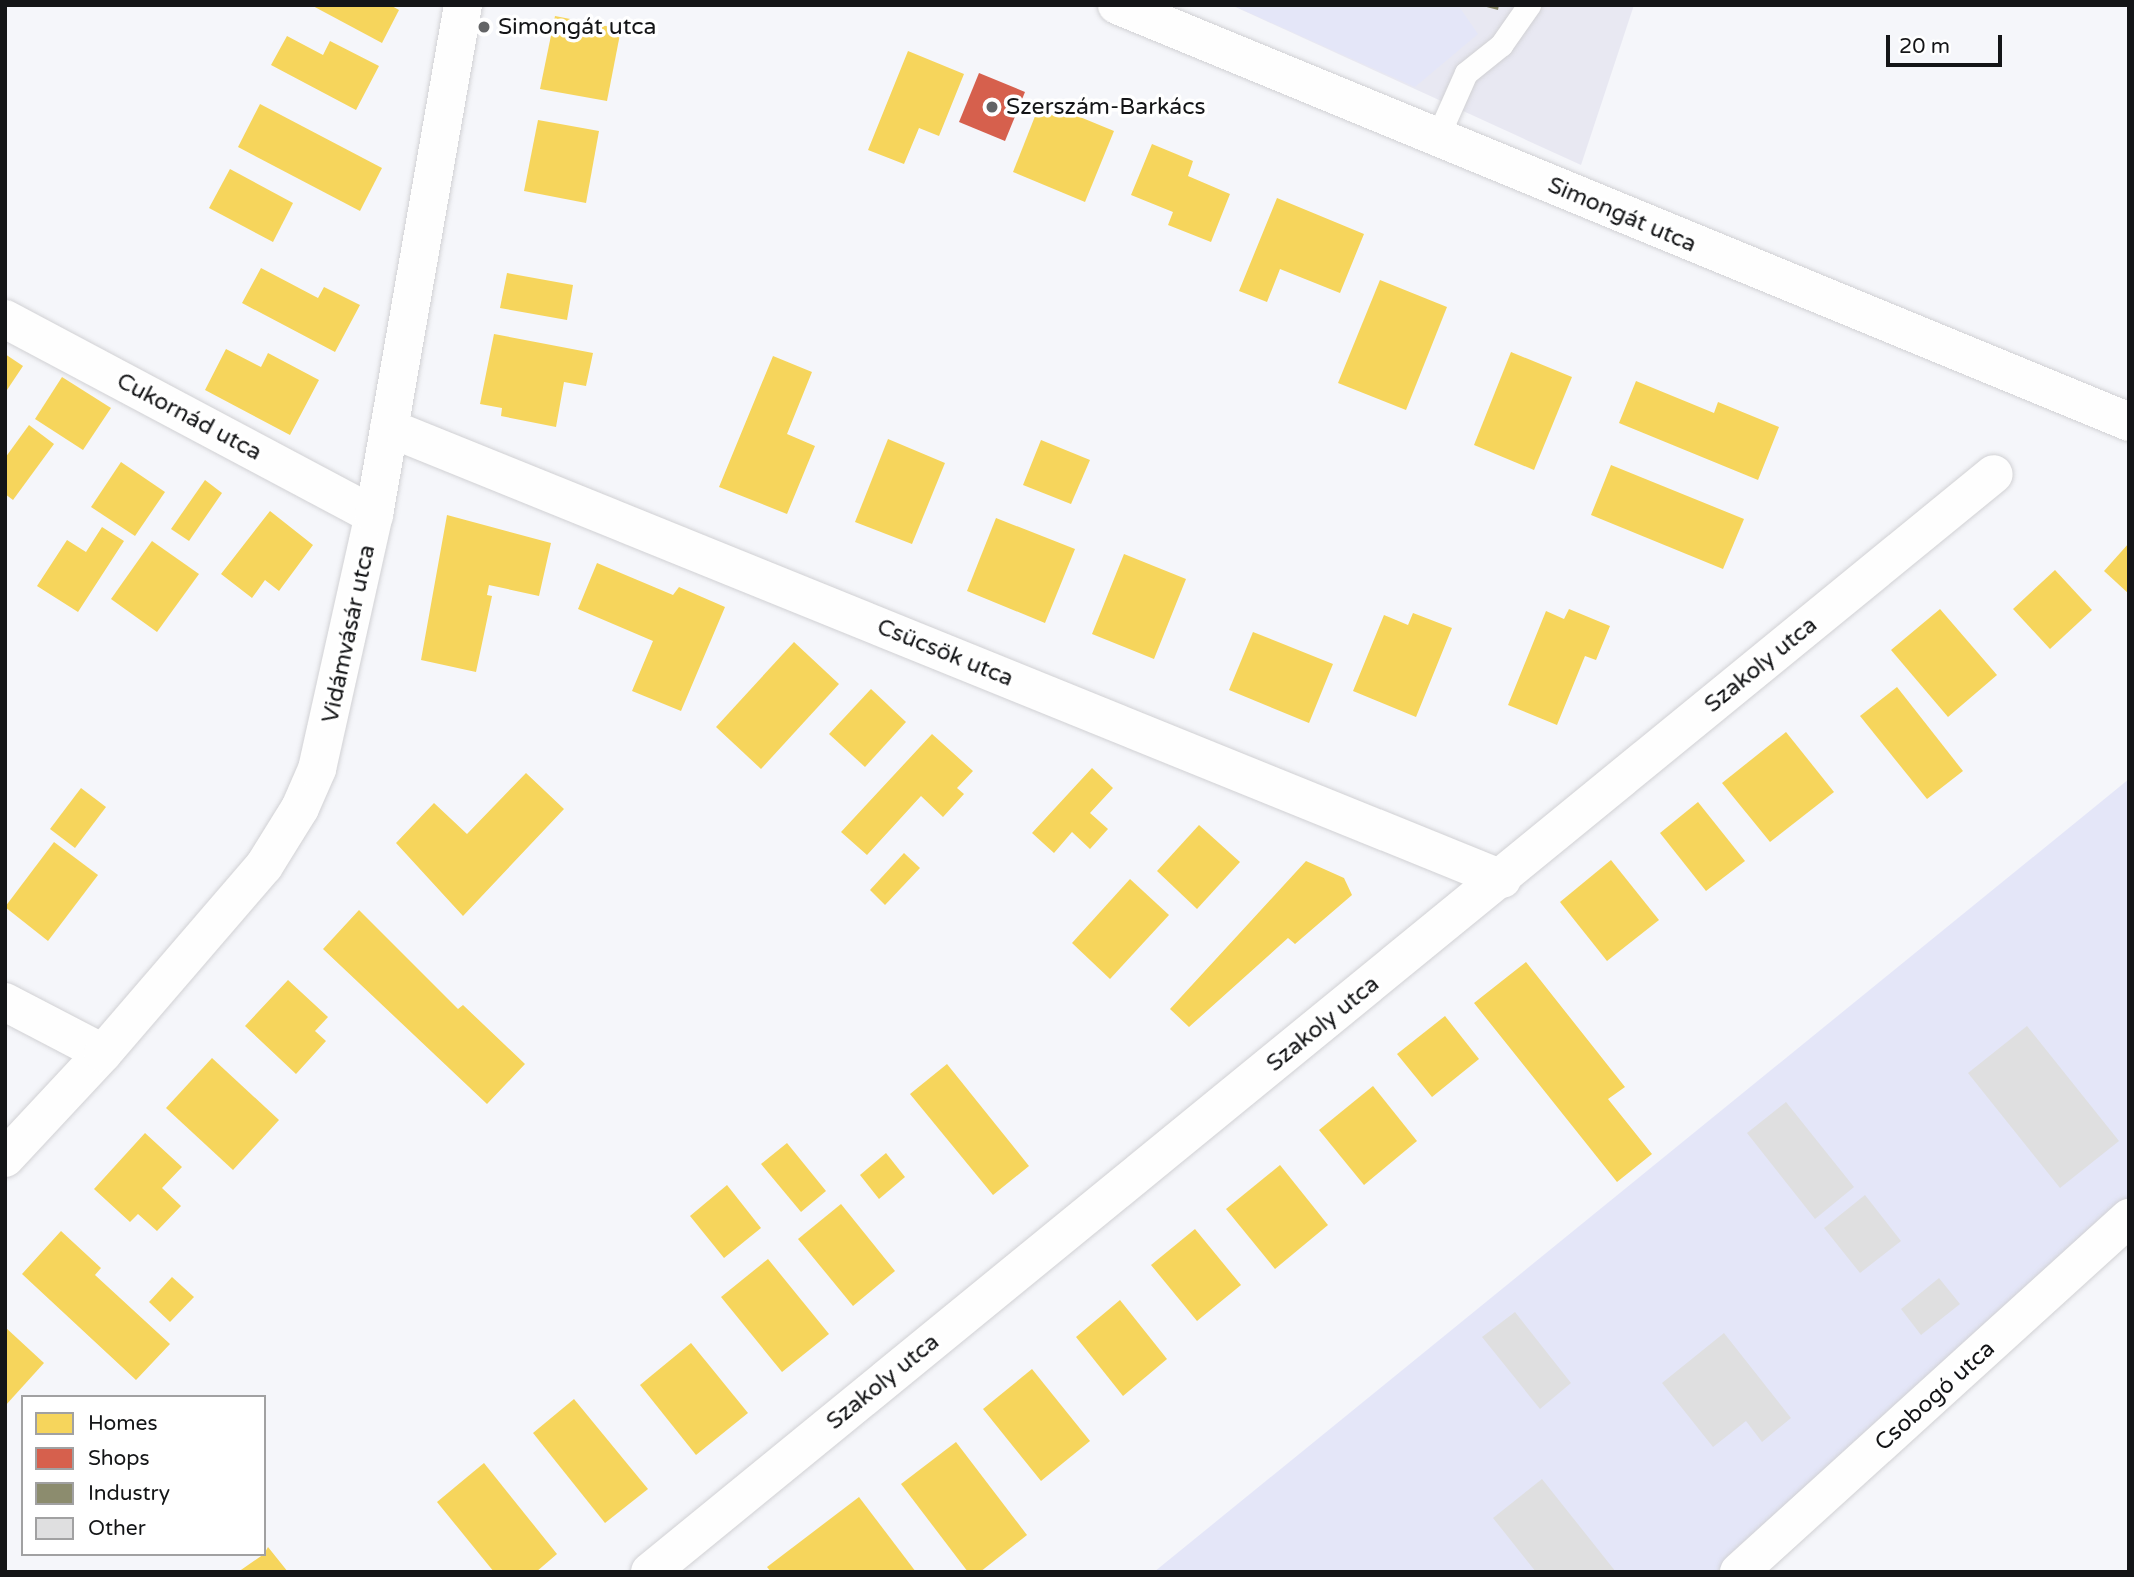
<!DOCTYPE html>
<meta charset="utf-8">
<style>
body{margin:0}
#map{position:relative;width:2134px;height:1577px;overflow:hidden;background:#f5f6fa;font-family:"Varela Round",sans-serif}
div>[style]{position:absolute}
.built>*{inset:0;background:#e8e8f2}
.green>*{inset:0;background:#e4e6f8}
.homes>*{inset:0;background:#f6d55c}
.shops>*{inset:0;background:#d6604d}
.industry>*{inset:0;background:#8c8c6e}
.building>*{inset:0;background:#dfdfe0}
.roads{filter:drop-shadow(0 0 2px #d1d1d4) drop-shadow(0 0 2px #d1d1d4)}
.lane>*{height:23px;margin:-11.5px;padding:0 11.5px;transform-origin:11.5px;border-radius:11.5px;background:#fefefe}
.street>*{height:38px;margin:-19px;padding:0 19px;transform-origin:19px;border-radius:19px;background:#fefefe}
.secondary>*{height:38px;margin:-19px;padding:0 19px;transform-origin:19px;border-radius:19px;background:#fefefe}
.dots>*{width:19px;height:19px;translate:-50% -50%;box-sizing:border-box;border:4px solid #fff;border-radius:50%}
span{translate:-50% -50%;white-space:nowrap;text-align:center;line-height:1.15;-webkit-text-stroke:7px #fff;paint-order:stroke}
.poi-label{font-size:23px;color:#141517}
.left{translate:0 -50%;text-align:left}
.street-label{font-size:23px;color:#141517}
.frame{position:absolute;inset:0;border:7px solid #141517;pointer-events:none}
.legend{position:absolute;left:21px;top:1395px;width:245px;height:161px;box-sizing:border-box;background:#fff;border:2px solid #a1a1a2;margin:0;padding:9px 12px;list-style:none;font-size:21px;color:#141517}
.legend li{display:flex;align-items:center;gap:14px;height:35px}
.legend b{width:35px;border:2px solid #a1a1a2}
.scale{position:absolute;left:1886px;top:35px;width:116px;height:32px;box-sizing:border-box;border:4px solid #141517;border-top:0;padding-left:9px;font-size:21px;line-height:24px;white-space:nowrap;color:#141517;-webkit-text-stroke:5px #fff;paint-order:stroke}
</style>
<div id="map">
<div class="built">
<i style="clip-path:polygon(1231px 5px,1634px 5px,1581px 165px)"></i>
</div>
<div class="green">
<i style="clip-path:polygon(1232px 5px,1458px 5px,1478px 34px,1415px 87px)"></i>
<i style="clip-path:polygon(2129px 779px,2129px 1210px,1716px 1572px,1154px 1572px)"></i>
</div>
<div class="homes">
<i style="clip-path:polygon(311px 5px,390px 5px,399px 10px,382px 43px)"></i>
<i style="clip-path:polygon(555px 16px,621px 29px,607px 101px,540px 89px)"></i>
<i style="clip-path:polygon(287px 36px,323px 55px,330px 41px,379px 66px,356px 110px,271px 65px)"></i>
<i style="clip-path:polygon(908px 51px,964px 74px,939px 136px,919px 128px,904px 164px,868px 150px)"></i>
<i style="clip-path:polygon(1041px 101px,1114px 131px,1085px 202px,1013px 172px)"></i>
<i style="clip-path:polygon(260px 104px,382px 168px,360px 211px,238px 147px)"></i>
<i style="clip-path:polygon(538px 120px,599px 131px,586px 203px,524px 191px)"></i>
<i style="clip-path:polygon(1152px 144px,1193px 161px,1188px 176px,1230px 194px,1211px 242px,1168px 225px,1173px 212px,1131px 195px)"></i>
<i style="clip-path:polygon(230px 169px,293px 203px,273px 242px,209px 208px)"></i>
<i style="clip-path:polygon(1277px 198px,1364px 234px,1340px 293px,1280px 269px,1267px 302px,1239px 291px)"></i>
<i style="clip-path:polygon(261px 268px,318px 298px,324px 287px,360px 305px,335px 352px,242px 303px)"></i>
<i style="clip-path:polygon(507px 273px,573px 285px,567px 320px,500px 308px)"></i>
<i style="clip-path:polygon(1380px 280px,1447px 307px,1406px 410px,1338px 383px)"></i>
<i style="clip-path:polygon(494px 334px,593px 353px,586px 386px,564px 382px,556px 427px,501px 416px,502px 408px,480px 404px)"></i>
<i style="clip-path:polygon(226px 349px,261px 367px,268px 353px,319px 380px,290px 435px,205px 390px)"></i>
<i style="clip-path:polygon(1511px 352px,1572px 377px,1534px 470px,1474px 445px)"></i>
<i style="clip-path:polygon(5px 354px,23px 366px,5px 393px)"></i>
<i style="clip-path:polygon(773px 356px,812px 372px,787px 434px,815px 446px,787px 514px,719px 487px)"></i>
<i style="clip-path:polygon(62px 377px,111px 408px,83px 450px,35px 419px)"></i>
<i style="clip-path:polygon(1636px 381px,1714px 413px,1718px 402px,1779px 427px,1758px 480px,1619px 423px)"></i>
<i style="clip-path:polygon(29px 425px,54px 444px,13px 500px,5px 494px,5px 458px)"></i>
<i style="clip-path:polygon(888px 439px,945px 463px,912px 544px,855px 522px)"></i>
<i style="clip-path:polygon(1041px 440px,1090px 460px,1071px 504px,1023px 485px)"></i>
<i style="clip-path:polygon(121px 462px,165px 492px,135px 536px,91px 507px)"></i>
<i style="clip-path:polygon(1611px 465px,1744px 519px,1723px 569px,1591px 515px)"></i>
<i style="clip-path:polygon(205px 480px,222px 493px,189px 541px,171px 529px)"></i>
<i style="clip-path:polygon(270px 511px,313px 545px,279px 591px,265px 580px,252px 598px,221px 574px)"></i>
<i style="clip-path:polygon(447px 515px,551px 543px,539px 596px,489px 585px,487px 595px,492px 596px,476px 672px,421px 660px)"></i>
<i style="clip-path:polygon(996px 518px,1075px 549px,1045px 623px,967px 591px)"></i>
<i style="clip-path:polygon(102px 527px,124px 541px,78px 612px,37px 586px,67px 540px,86px 552px)"></i>
<i style="clip-path:polygon(152px 541px,199px 574px,157px 632px,111px 599px)"></i>
<i style="clip-path:polygon(2129px 543px,2129px 594px,2104px 571px)"></i>
<i style="clip-path:polygon(1124px 554px,1186px 579px,1154px 659px,1092px 634px)"></i>
<i style="clip-path:polygon(597px 563px,673px 595px,679px 587px,725px 607px,681px 711px,632px 691px,653px 641px,578px 609px)"></i>
<i style="clip-path:polygon(2055px 570px,2092px 610px,2050px 649px,2013px 609px)"></i>
<i style="clip-path:polygon(1569px 609px,1610px 626px,1596px 660px,1585px 656px,1557px 725px,1508px 705px,1546px 611px,1564px 619px)"></i>
<i style="clip-path:polygon(1940px 609px,1997px 675px,1948px 717px,1891px 650px)"></i>
<i style="clip-path:polygon(1413px 613px,1452px 628px,1416px 717px,1353px 691px,1384px 615px,1408px 625px)"></i>
<i style="clip-path:polygon(1253px 632px,1333px 664px,1309px 723px,1229px 690px)"></i>
<i style="clip-path:polygon(794px 642px,839px 684px,761px 769px,716px 727px)"></i>
<i style="clip-path:polygon(1897px 687px,1963px 771px,1927px 799px,1860px 716px)"></i>
<i style="clip-path:polygon(871px 689px,906px 722px,865px 767px,829px 734px)"></i>
<i style="clip-path:polygon(1786px 732px,1834px 792px,1770px 842px,1722px 783px)"></i>
<i style="clip-path:polygon(932px 734px,973px 771px,957px 788px,964px 794px,943px 817px,921px 796px,867px 855px,841px 832px)"></i>
<i style="clip-path:polygon(1092px 768px,1113px 788px,1090px 813px,1108px 829px,1090px 849px,1072px 832px,1054px 853px,1032px 833px)"></i>
<i style="clip-path:polygon(526px 773px,564px 809px,463px 916px,396px 843px,434px 803px,467px 834px)"></i>
<i style="clip-path:polygon(81px 788px,106px 807px,75px 848px,50px 829px)"></i>
<i style="clip-path:polygon(1698px 802px,1745px 861px,1706px 891px,1660px 833px)"></i>
<i style="clip-path:polygon(1199px 825px,1240px 862px,1197px 909px,1157px 871px)"></i>
<i style="clip-path:polygon(54px 842px,98px 875px,48px 941px,5px 907px)"></i>
<i style="clip-path:polygon(904px 853px,920px 868px,885px 905px,870px 890px)"></i>
<i style="clip-path:polygon(1611px 860px,1659px 920px,1607px 961px,1560px 902px)"></i>
<i style="clip-path:polygon(1306px 861px,1344px 878px,1352px 895px,1295px 944px,1288px 938px,1189px 1027px,1170px 1009px)"></i>
<i style="clip-path:polygon(1130px 879px,1169px 915px,1110px 979px,1072px 943px)"></i>
<i style="clip-path:polygon(359px 910px,458px 1009px,463px 1005px,525px 1064px,487px 1104px,323px 949px)"></i>
<i style="clip-path:polygon(1526px 962px,1625px 1087px,1608px 1099px,1652px 1154px,1617px 1182px,1474px 1003px)"></i>
<i style="clip-path:polygon(288px 980px,328px 1017px,315px 1031px,326px 1041px,296px 1074px,245px 1026px)"></i>
<i style="clip-path:polygon(1445px 1016px,1479px 1059px,1432px 1097px,1397px 1054px)"></i>
<i style="clip-path:polygon(212px 1058px,279px 1120px,233px 1170px,166px 1108px)"></i>
<i style="clip-path:polygon(947px 1064px,1029px 1166px,993px 1195px,910px 1094px)"></i>
<i style="clip-path:polygon(1373px 1086px,1417px 1141px,1364px 1185px,1319px 1130px)"></i>
<i style="clip-path:polygon(145px 1133px,182px 1167px,162px 1188px,181px 1206px,157px 1231px,138px 1214px,130px 1222px,94px 1189px)"></i>
<i style="clip-path:polygon(787px 1143px,826px 1191px,801px 1212px,761px 1164px)"></i>
<i style="clip-path:polygon(886px 1153px,905px 1177px,879px 1199px,860px 1175px)"></i>
<i style="clip-path:polygon(1280px 1165px,1328px 1225px,1275px 1269px,1226px 1209px)"></i>
<i style="clip-path:polygon(727px 1185px,761px 1228px,724px 1258px,690px 1216px)"></i>
<i style="clip-path:polygon(841px 1204px,895px 1271px,853px 1306px,798px 1239px)"></i>
<i style="clip-path:polygon(1195px 1229px,1241px 1285px,1197px 1321px,1151px 1265px)"></i>
<i style="clip-path:polygon(61px 1231px,101px 1268px,95px 1275px,170px 1344px,136px 1380px,22px 1274px)"></i>
<i style="clip-path:polygon(768px 1259px,829px 1334px,782px 1372px,721px 1297px)"></i>
<i style="clip-path:polygon(172px 1277px,194px 1297px,170px 1322px,149px 1302px)"></i>
<i style="clip-path:polygon(1120px 1300px,1167px 1359px,1123px 1396px,1076px 1337px)"></i>
<i style="clip-path:polygon(5px 1327px,44px 1363px,5px 1406px)"></i>
<i style="clip-path:polygon(691px 1343px,748px 1413px,696px 1455px,640px 1385px)"></i>
<i style="clip-path:polygon(1032px 1369px,1090px 1441px,1041px 1481px,983px 1409px)"></i>
<i style="clip-path:polygon(574px 1399px,648px 1489px,605px 1523px,533px 1433px)"></i>
<i style="clip-path:polygon(956px 1442px,1027px 1535px,980px 1572px,968px 1572px,901px 1484px)"></i>
<i style="clip-path:polygon(484px 1463px,557px 1554px,536px 1572px,494px 1572px,437px 1502px)"></i>
<i style="clip-path:polygon(859px 1497px,916px 1572px,771px 1572px,767px 1567px)"></i>
<i style="clip-path:polygon(268px 1547px,288px 1572px,238px 1572px,264px 1554px)"></i>
</div>
<div class="shops">
<i style="clip-path:polygon(979px 73px,1025px 92px,1005px 141px,959px 122px)"></i>
</div>
<div class="industry">
<i style="clip-path:polygon(1479px 5px,1499px 5px,1498px 10px)"></i>
</div>
<div class="building">
<i style="clip-path:polygon(2027px 1026px,2119px 1141px,2060px 1188px,1968px 1073px)"></i>
<i style="clip-path:polygon(1786px 1102px,1854px 1187px,1815px 1219px,1747px 1133px)"></i>
<i style="clip-path:polygon(1865px 1195px,1901px 1241px,1860px 1273px,1824px 1228px)"></i>
<i style="clip-path:polygon(1939px 1278px,1960px 1304px,1921px 1335px,1901px 1309px)"></i>
<i style="clip-path:polygon(1515px 1312px,1571px 1383px,1540px 1409px,1482px 1337px)"></i>
<i style="clip-path:polygon(1724px 1333px,1791px 1418px,1762px 1442px,1746px 1421px,1713px 1447px,1662px 1383px)"></i>
<i style="clip-path:polygon(1542px 1479px,1616px 1572px,1536px 1572px,1493px 1518px)"></i>
</div>
<div class="roads">
<div class="lane">
<i style="left:1437px;top:138px;width:71px;rotate:-66deg"></i>
<i style="left:1466px;top:73px;width:45px;rotate:-38.7deg"></i>
<i style="left:1501px;top:45px;width:49px;rotate:-55deg"></i>
</div>
<div class="street">
<i style="left:5px;top:319px;width:418px;rotate:28deg"></i>
<i style="left:389px;top:428px;width:1201px;rotate:22.06deg"></i>
<i style="left:5px;top:1002px;width:110px;rotate:27.5deg"></i>
<i style="left:650px;top:1572px;width:1735px;rotate:-39.25deg"></i>
<i style="left:1739px;top:1572px;width:527px;rotate:-42.23deg"></i>
</div>
<div class="secondary">
<i style="left:1117px;top:5px;width:1095px;rotate:22.39deg"></i>
<i style="left:5px;top:1158px;width:144px;rotate:-47deg"></i>
<i style="left:103px;top:1053px;width:247px;rotate:-49.3deg"></i>
<i style="left:264px;top:866px;width:68px;rotate:-58.2deg"></i>
<i style="left:300px;top:808px;width:43px;rotate:-66.4deg"></i>
<i style="left:317px;top:769px;width:260px;rotate:-77.4deg"></i>
<i style="left:374px;top:515px;width:518px;rotate:-80.1deg"></i>
</div>
</div>
<div class="dots">
<i style="left:484px;top:27px;background:#636466"></i>
<i style="left:992px;top:107px;background:#636466"></i>
</div>
<div class="poi-label">
<span class="left" style="left:498px;top:27px">Simongát utca</span>
<span class="left" style="left:1006px;top:107px">Szerszám-Barkács</span>
</div>
<div class="street-label">
<span style="left:1622px;top:215px;rotate:23deg">Simongát utca</span>
<span style="left:189px;top:417px;rotate:28deg">Cukornád utca</span>
<span style="left:349px;top:634px;rotate:-78deg">Vidámvásár utca</span>
<span style="left:945px;top:653px;rotate:22deg">Csücsök utca</span>
<span style="left:1761px;top:665px;rotate:-39deg">Szakoly utca</span>
<span style="left:1323px;top:1024px;rotate:-39deg">Szakoly utca</span>
<span style="left:883px;top:1382px;rotate:-39deg">Szakoly utca</span>
<span style="left:1935px;top:1396px;rotate:-42deg">Csobogó utca</span>
</div>
<div class="frame"></div>
<ul class="legend">
<li><b style="height:19px;background:#f6d55c"></b>Homes</li>
<li><b style="height:19px;background:#d6604d"></b>Shops</li>
<li><b style="height:19px;background:#8c8c6e"></b>Industry</li>
<li><b style="height:19px;background:#dfdfe0"></b>Other</li>
</ul>
<div class="scale">20 m</div>
</div>
